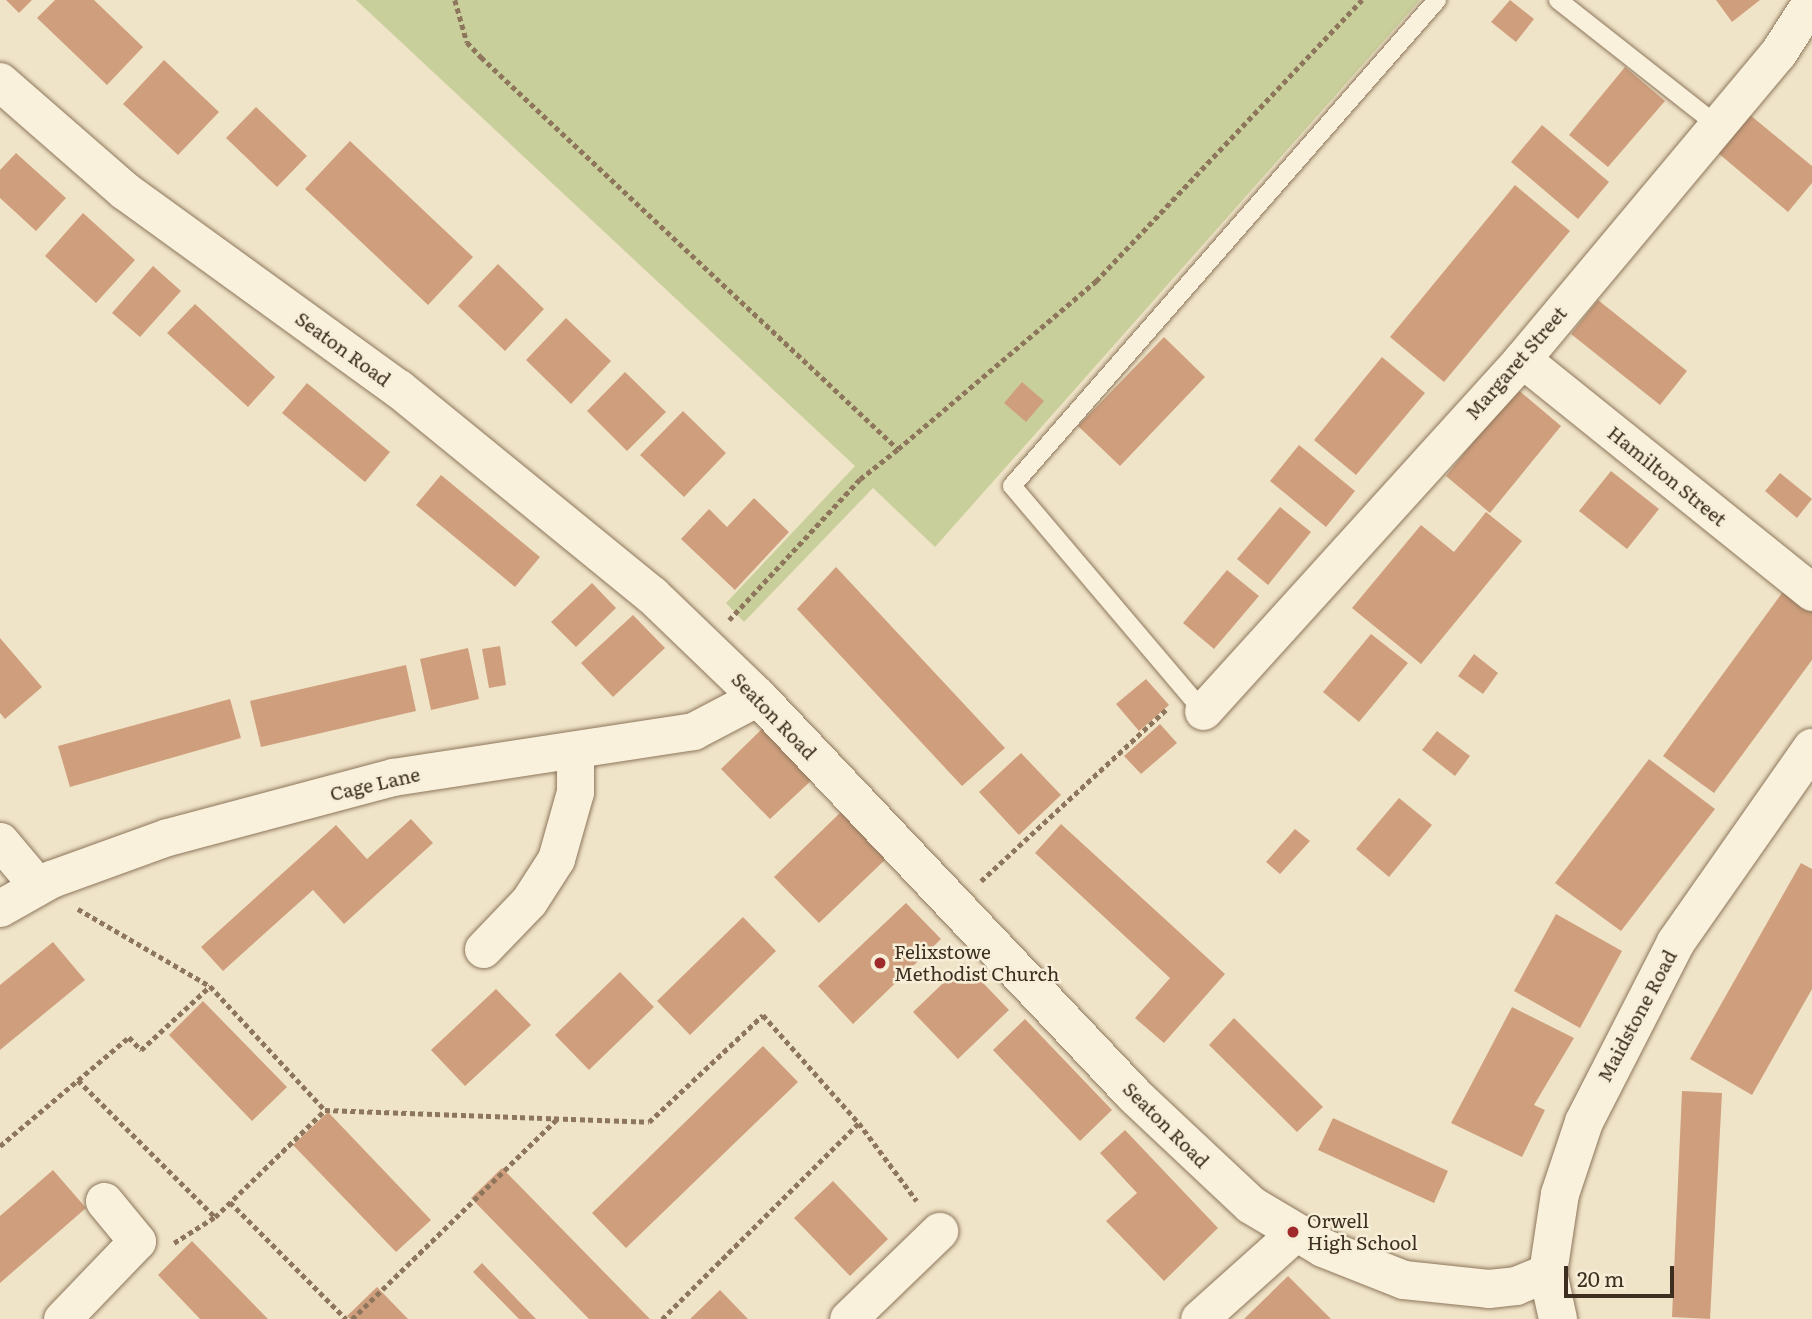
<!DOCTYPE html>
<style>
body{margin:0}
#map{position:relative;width:1812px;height:1319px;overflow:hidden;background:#f0e4c8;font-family:Literata,serif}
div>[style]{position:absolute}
.green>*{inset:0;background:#c9cf9b}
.building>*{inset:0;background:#cf9f7d}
.path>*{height:4.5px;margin-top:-2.25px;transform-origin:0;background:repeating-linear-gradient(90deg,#8d765c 0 5px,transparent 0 8.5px)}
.roads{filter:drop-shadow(0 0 2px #8d765c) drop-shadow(0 0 2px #8d765c)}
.lane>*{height:18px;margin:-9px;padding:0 9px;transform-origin:9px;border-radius:9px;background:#faf1dc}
.street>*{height:37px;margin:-18.5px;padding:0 18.5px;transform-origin:18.5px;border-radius:18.5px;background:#faf1dc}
.secondary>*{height:38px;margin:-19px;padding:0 19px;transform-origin:19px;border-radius:19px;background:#faf1dc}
.dots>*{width:19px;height:19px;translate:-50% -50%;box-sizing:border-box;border:4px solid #f7eed8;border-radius:50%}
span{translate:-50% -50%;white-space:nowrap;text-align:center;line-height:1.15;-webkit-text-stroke:5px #f7eed8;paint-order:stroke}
.street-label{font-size:19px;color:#3d2e20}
.poi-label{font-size:19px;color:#3d2e20}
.left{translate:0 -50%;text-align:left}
.scale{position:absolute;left:1564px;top:1266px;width:110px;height:32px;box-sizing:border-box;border:4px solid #3d2e20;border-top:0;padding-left:9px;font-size:21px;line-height:24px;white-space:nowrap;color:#3d2e20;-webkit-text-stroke:5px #f7eed8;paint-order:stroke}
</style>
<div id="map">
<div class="green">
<i style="clip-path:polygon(356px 0,1420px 0,935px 547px,873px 488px,744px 622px,726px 603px,855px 466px)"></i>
</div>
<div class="building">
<i style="clip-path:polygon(6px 0,32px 0,19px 13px)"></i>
<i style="clip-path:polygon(55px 0,94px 0,143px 47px,107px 85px,37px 18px)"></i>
<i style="clip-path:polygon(1510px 0,1534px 19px,1516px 42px,1491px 22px)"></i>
<i style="clip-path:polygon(1716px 0,1760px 0,1732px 22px)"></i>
<i style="clip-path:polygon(164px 60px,219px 112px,178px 155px,123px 104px)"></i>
<i style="clip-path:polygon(1625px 67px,1665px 101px,1608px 167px,1569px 135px)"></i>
<i style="clip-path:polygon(256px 107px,307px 156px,277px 187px,226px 138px)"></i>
<i style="clip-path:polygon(1750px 115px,1812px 166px,1812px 183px,1788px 212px,1718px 153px)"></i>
<i style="clip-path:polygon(1542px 125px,1609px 182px,1578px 219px,1511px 162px)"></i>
<i style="clip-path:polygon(350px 141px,473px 257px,428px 305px,305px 189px)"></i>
<i style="clip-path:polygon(16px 153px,66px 198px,36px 231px,0 198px,0 170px)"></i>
<i style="clip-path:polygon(1515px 185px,1570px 231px,1444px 382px,1390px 337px)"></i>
<i style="clip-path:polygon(83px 213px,135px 260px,96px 303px,45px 256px)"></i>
<i style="clip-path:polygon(498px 264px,544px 309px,505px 351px,458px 306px)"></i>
<i style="clip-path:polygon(153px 266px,181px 291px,140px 337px,112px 313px)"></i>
<i style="clip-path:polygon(1598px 300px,1687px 371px,1660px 405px,1571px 334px)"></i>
<i style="clip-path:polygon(195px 304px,275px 377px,248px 407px,167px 333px)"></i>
<i style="clip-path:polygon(566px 318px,611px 361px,571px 404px,526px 360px)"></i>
<i style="clip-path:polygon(1164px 337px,1205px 377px,1120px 466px,1078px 426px)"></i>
<i style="clip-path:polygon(1382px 357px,1425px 393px,1356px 475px,1314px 440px)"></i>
<i style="clip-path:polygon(625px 372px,666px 412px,627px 451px,587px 411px)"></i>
<i style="clip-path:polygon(1022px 382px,1044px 401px,1026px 422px,1004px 403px)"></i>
<i style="clip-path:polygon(307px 383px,390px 452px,365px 482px,282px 413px)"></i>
<i style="clip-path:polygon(1516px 388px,1561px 426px,1490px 513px,1446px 476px)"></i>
<i style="clip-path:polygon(683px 411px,726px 453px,684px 497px,640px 455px)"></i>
<i style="clip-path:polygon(1299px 445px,1355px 491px,1326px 527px,1270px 481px)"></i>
<i style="clip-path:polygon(1611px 471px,1659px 509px,1627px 549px,1579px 511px)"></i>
<i style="clip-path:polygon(1780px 473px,1812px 499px,1797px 518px,1765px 491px)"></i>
<i style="clip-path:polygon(441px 475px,540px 557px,515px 587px,416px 505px)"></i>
<i style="clip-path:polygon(754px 498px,789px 532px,735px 590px,681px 539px,709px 509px,727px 527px)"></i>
<i style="clip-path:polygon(1280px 507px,1311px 532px,1268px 585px,1237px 559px)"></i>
<i style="clip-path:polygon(1486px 512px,1522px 541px,1421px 664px,1352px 608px,1421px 525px,1454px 552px)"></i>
<i style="clip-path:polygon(836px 567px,1005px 748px,962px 786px,797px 609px)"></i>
<i style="clip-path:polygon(1227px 570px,1259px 596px,1214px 649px,1183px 623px)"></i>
<i style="clip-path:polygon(592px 583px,616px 608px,576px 647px,551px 622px)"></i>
<i style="clip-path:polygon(1785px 589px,1812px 610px,1812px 660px,1714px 793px,1663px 756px)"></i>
<i style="clip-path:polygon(633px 615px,665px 648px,613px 697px,581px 663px)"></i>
<i style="clip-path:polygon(1371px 634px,1408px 663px,1359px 722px,1323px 692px)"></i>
<i style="clip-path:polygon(0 638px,42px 687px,5px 719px,0 713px)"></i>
<i style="clip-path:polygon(500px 646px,506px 685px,489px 688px,482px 649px)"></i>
<i style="clip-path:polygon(468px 648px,479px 699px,431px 710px,420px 659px)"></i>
<i style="clip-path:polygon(1474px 654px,1498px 673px,1483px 694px,1458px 676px)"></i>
<i style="clip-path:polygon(406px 665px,416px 711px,261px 747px,250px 701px)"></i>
<i style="clip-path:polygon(1146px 679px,1169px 705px,1139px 731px,1116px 704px)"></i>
<i style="clip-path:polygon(230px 699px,241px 738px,70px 787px,58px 746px)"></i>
<i style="clip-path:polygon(1160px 724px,1177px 743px,1141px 774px,1124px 756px)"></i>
<i style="clip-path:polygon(765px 726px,814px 778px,770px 819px,721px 769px)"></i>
<i style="clip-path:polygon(1437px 731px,1470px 756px,1455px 776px,1422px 750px)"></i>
<i style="clip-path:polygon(1021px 753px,1061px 795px,1019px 835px,979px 792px)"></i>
<i style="clip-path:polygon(1649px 759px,1715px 809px,1621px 931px,1555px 883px)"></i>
<i style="clip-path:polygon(1399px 798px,1432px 825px,1389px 877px,1356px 849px)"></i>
<i style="clip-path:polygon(844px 809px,889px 856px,819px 923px,774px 877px)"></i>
<i style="clip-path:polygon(411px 819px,433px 843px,344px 924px,313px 890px,223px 971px,201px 947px,336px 825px,367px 859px)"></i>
<i style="clip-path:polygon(1061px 824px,1225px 974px,1164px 1043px,1135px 1018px,1170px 978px,1035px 853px)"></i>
<i style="clip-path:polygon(1295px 829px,1310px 841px,1280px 874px,1266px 862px)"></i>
<i style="clip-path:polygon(1801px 863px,1812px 869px,1812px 989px,1752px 1095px,1690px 1059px)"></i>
<i style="clip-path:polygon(906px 903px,941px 939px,853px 1024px,818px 986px)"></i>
<i style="clip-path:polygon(1556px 914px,1622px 951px,1580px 1028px,1514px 991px)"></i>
<i style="clip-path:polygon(743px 917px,776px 951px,690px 1035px,657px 1001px)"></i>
<i style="clip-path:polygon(53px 942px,85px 980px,0 1050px,0 985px)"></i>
<i style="clip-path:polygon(964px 963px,1009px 1010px,958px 1059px,913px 1012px)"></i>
<i style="clip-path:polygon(620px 972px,654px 1007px,589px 1070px,555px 1035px)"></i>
<i style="clip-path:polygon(496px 989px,531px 1025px,465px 1086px,431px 1050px)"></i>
<i style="clip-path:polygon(203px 1001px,287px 1087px,252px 1121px,169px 1035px)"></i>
<i style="clip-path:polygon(1512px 1007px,1574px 1038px,1534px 1105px,1545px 1110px,1522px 1157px,1451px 1123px)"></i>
<i style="clip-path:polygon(1234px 1018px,1323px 1107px,1297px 1132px,1209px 1045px)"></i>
<i style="clip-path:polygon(1025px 1019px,1112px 1110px,1080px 1141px,993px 1050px)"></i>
<i style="clip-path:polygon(763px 1046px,798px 1082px,626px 1248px,592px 1213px)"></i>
<i style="clip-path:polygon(1682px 1091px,1722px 1093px,1710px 1319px,1672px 1317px)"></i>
<i style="clip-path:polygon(328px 1112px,431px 1220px,396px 1252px,293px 1145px)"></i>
<i style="clip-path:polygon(1333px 1118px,1448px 1171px,1434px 1203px,1318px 1150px)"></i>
<i style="clip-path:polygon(1125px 1130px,1218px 1228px,1164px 1281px,1106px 1221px,1137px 1193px,1100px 1153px)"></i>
<i style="clip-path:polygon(502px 1168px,650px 1319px,589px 1319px,471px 1198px)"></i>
<i style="clip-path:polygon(53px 1170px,86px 1208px,0 1283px,0 1216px)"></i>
<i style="clip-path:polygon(833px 1181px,888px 1239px,850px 1276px,794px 1218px)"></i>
<i style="clip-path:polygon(192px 1241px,268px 1319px,200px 1319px,158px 1275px)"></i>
<i style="clip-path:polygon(482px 1263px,536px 1319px,519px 1319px,473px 1272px)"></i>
<i style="clip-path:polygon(1288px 1276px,1331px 1319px,1244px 1319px)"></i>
<i style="clip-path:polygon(377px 1287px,408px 1319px,350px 1319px,347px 1316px)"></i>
<i style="clip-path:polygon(720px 1290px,748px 1319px,690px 1319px)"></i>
</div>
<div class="path">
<i style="left:455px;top:0;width:44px;rotate:74.1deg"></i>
<i style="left:467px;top:42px;width:21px;rotate:47deg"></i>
<i style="left:481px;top:57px;width:572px;rotate:43.23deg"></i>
<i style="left:898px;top:449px;width:260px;rotate:-40.3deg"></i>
<i style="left:1096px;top:281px;width:387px;rotate:-46.6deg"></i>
<i style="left:729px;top:620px;width:192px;rotate:-47.1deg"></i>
<i style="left:860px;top:479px;width:48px;rotate:-38.3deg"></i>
<i style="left:981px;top:881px;width:253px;rotate:-42.8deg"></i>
<i style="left:78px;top:909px;width:153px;rotate:30.3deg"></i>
<i style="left:78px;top:1080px;width:194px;rotate:45deg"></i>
<i style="left:0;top:1146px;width:169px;rotate:-40.2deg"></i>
<i style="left:129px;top:1037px;width:18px;rotate:47deg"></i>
<i style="left:141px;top:1050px;width:94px;rotate:-42.8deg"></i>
<i style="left:210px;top:986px;width:169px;rotate:47.2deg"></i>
<i style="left:325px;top:1110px;width:324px;rotate:2.1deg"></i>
<i style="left:649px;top:1122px;width:156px;rotate:-43.2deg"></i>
<i style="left:763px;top:1015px;width:144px;rotate:48.4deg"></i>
<i style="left:859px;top:1123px;width:97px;rotate:53.4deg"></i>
<i style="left:230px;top:1202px;width:165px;rotate:45.2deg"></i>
<i style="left:174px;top:1243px;width:49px;rotate:-32.4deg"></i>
<i style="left:215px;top:1217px;width:153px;rotate:-44.2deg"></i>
<i style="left:352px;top:1319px;width:286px;rotate:-44.3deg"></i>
<i style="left:662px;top:1319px;width:278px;rotate:-44.9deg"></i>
</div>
<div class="roads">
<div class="lane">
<i style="left:1558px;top:0;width:204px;rotate:38.2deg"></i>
<i style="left:1203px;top:711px;width:295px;rotate:-130.3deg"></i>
<i style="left:1012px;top:486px;width:646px;rotate:-48.83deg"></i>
</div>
<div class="street">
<i style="left:1522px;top:359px;width:372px;rotate:38.8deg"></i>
<i style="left:1203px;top:711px;width:475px;rotate:-47.8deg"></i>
<i style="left:1522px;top:359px;width:399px;rotate:-50.1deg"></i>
<i style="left:1778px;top:53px;width:63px;rotate:-57.3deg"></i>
<i style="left:0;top:841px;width:57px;rotate:49.9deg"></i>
<i style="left:0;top:908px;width:59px;rotate:-29.6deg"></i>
<i style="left:51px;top:879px;width:123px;rotate:-19.9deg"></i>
<i style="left:167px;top:837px;width:234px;rotate:-14.9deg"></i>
<i style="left:393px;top:777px;width:304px;rotate:-8.7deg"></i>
<i style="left:693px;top:731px;width:73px;rotate:-27.6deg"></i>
<i style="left:483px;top:949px;width:66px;rotate:-46.2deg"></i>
<i style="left:529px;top:901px;width:50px;rotate:-57.3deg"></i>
<i style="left:556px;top:859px;width:70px;rotate:-74.2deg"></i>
<i style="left:575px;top:792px;width:42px;rotate:-90deg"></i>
<i style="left:62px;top:1319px;width:108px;rotate:-46.1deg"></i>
<i style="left:137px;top:1241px;width:52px;rotate:-129.5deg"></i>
<i style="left:848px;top:1319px;width:127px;rotate:-44deg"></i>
<i style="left:1199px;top:1319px;width:129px;rotate:-41.9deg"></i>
</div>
<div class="secondary">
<i style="left:0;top:82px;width:166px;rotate:41.1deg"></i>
<i style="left:125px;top:191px;width:338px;rotate:35.9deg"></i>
<i style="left:399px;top:389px;width:326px;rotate:39.2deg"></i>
<i style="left:652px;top:595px;width:147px;rotate:43.9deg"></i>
<i style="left:758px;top:697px;width:549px;rotate:46.62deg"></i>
<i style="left:1135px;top:1096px;width:159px;rotate:43.2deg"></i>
<i style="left:1251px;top:1205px;width:84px;rotate:30.8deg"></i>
<i style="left:1323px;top:1248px;width:87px;rotate:21.6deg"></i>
<i style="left:1404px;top:1280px;width:85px;rotate:6deg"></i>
<i style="left:1489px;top:1289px;width:27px;rotate:-6deg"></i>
<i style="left:1516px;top:1286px;width:35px;rotate:-22deg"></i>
<i style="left:1558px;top:1319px;width:47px;rotate:-102.3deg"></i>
<i style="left:1548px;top:1273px;width:80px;rotate:-81.4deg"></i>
<i style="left:1560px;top:1194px;width:76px;rotate:-71.6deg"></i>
<i style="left:1584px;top:1122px;width:202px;rotate:-62.9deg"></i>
<i style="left:1676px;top:942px;width:237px;rotate:-55deg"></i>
</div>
</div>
<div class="dots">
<i style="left:880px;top:963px;background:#9e2a2b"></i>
<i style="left:1293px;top:1232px;background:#9e2a2b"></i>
</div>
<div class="street-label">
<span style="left:343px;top:349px;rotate:36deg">Seaton Road</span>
<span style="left:1516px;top:363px;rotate:-49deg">Margaret Street</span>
<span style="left:1667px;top:476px;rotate:39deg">Hamilton Street</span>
<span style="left:774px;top:716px;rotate:46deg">Seaton Road</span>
<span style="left:375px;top:784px;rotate:-13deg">Cage Lane</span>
<span style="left:1637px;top:1016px;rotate:-62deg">Maidstone Road</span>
<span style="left:1166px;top:1125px;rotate:45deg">Seaton Road</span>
</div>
<div class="poi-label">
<span class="left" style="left:894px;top:963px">Felixstowe<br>Methodist Church</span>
<span class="left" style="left:1307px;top:1232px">Orwell<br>High School</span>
</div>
<div class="scale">20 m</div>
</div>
